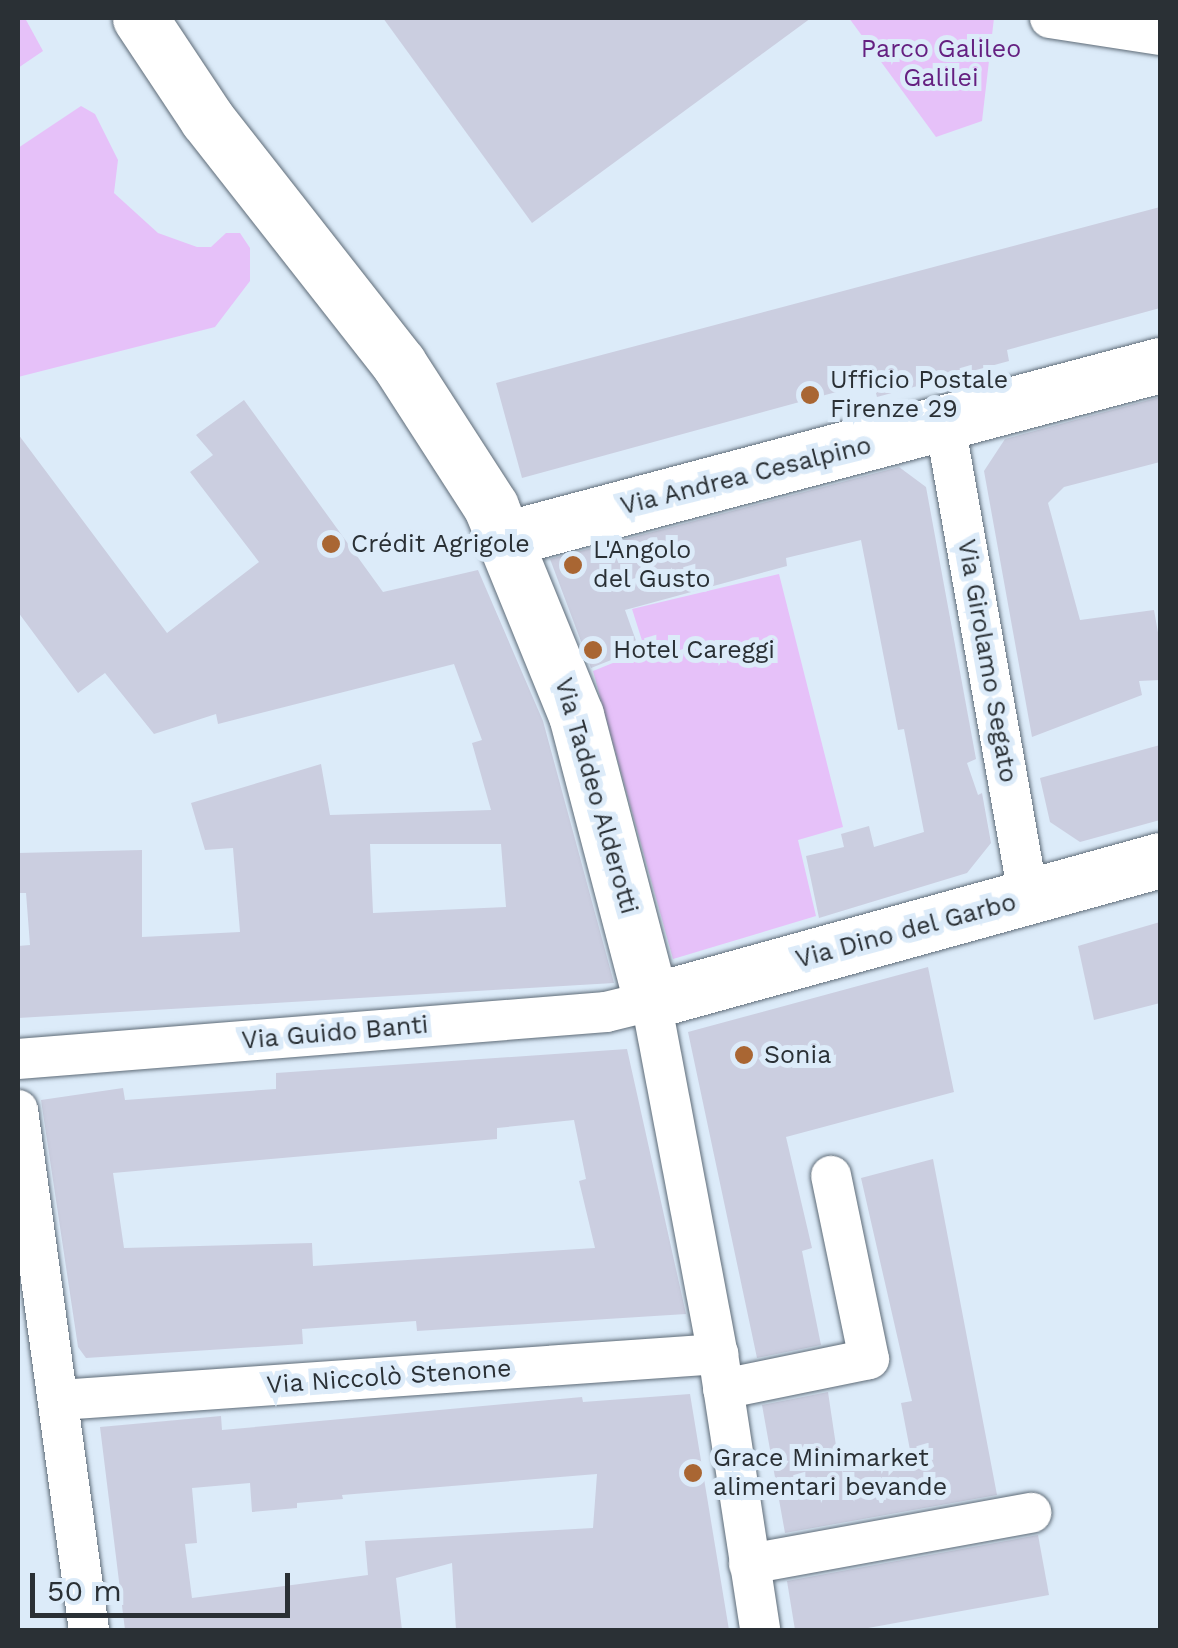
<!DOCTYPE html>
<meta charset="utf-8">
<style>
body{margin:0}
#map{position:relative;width:1178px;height:1648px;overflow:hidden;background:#dcebf9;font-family:"Work Sans",sans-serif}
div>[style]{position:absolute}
.green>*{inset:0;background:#e6c1f9}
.building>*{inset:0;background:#cbcee0}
.roads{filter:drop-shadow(0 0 2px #5e6b77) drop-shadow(0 0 2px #5e6b77)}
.street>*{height:40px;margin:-20px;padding:0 20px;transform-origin:20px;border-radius:20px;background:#fff}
.secondary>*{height:55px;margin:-27.5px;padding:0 27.5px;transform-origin:27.5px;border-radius:27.5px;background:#fff}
.dots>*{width:28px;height:28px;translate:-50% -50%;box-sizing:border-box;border:5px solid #dcebf9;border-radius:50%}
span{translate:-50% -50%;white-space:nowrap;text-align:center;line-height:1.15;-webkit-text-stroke:10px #dcebf9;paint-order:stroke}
.park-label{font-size:25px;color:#652081}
.poi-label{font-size:25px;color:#2a3035}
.left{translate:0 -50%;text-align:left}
.street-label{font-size:25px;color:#2a3035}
.frame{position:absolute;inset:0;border:20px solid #2a3035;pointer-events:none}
.scale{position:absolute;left:30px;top:1573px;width:260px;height:45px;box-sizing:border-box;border:5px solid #2a3035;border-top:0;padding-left:12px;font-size:30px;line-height:35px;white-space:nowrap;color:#2a3035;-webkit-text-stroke:8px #dcebf9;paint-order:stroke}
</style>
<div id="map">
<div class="green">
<i style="clip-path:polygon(18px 18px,25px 18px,43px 51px,18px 68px)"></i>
<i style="clip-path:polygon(849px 18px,994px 18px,982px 121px,936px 137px)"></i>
<i style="clip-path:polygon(81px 106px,95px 114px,118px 160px,114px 193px,158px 233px,197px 247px,211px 247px,226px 233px,240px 233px,250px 248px,250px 281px,215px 327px,18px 377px,18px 148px)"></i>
<i style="clip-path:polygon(779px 574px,843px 827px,798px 840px,816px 916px,673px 959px,593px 671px,645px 650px,632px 609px)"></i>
</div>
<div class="building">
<i style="clip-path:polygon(383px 18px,811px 18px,532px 223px)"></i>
<i style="clip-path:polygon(1160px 207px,1160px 308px,1007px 350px,1009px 361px,877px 397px,873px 382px,522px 478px,496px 383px)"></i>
<i style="clip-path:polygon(1160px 397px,1160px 462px,1064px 487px,1048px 503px,1080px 620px,1154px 610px,1160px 644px,1160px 680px,1139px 681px,1142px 695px,1032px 737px,984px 471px,1005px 439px)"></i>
<i style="clip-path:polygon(evenodd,244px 400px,383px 592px,478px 570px,543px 721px,614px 983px,18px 1018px,18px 946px,30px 945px,26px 893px,18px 893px,18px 853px,142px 850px,142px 937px,240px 932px,233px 848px,205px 850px,191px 803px,321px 764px,330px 815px,491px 810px,472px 743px,482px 740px,454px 664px,218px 724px,216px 714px,154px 734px,105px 673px,78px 693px,18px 612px,18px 434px,167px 633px,259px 562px,190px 472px,213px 455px,196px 435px,244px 400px,370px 844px,501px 844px,506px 907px,373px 913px,370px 844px)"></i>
<i style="clip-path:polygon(899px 467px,926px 487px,976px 759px,967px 763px,978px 795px,982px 793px,991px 843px,967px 873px,819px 918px,806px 856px,844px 847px,841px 834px,869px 826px,874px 847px,924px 832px,904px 729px,898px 730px,861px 540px,786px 558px,787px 566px,625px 610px,639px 649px,591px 668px,550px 559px)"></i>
<i style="clip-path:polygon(1160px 745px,1160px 820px,1080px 842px,1050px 822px,1040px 778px)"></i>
<i style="clip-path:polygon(1160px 922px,1160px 1003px,1094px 1020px,1078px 946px)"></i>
<i style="clip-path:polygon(928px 967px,954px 1092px,786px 1137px,812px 1248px,802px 1251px,821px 1345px,757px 1358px,688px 1032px)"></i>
<i style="clip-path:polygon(evenodd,627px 1049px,686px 1314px,417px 1331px,416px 1321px,302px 1329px,303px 1344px,86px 1358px,78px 1347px,41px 1100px,123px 1088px,125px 1100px,276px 1089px,276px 1073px,627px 1049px,574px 1120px,586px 1179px,579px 1181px,595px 1248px,313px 1266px,312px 1243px,124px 1248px,113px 1173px,497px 1139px,497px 1128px,574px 1120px)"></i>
<i style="clip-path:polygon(933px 1159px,997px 1495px,785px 1533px,762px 1405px,828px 1392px,838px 1459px,910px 1450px,901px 1403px,912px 1401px,861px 1178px)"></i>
<i style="clip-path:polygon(evenodd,690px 1394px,729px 1630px,456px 1630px,452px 1563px,396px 1578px,402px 1630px,125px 1630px,100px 1427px,221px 1416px,222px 1430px,582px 1397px,583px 1402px,690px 1394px,597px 1474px,593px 1528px,365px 1541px,368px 1575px,192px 1598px,185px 1544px,197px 1543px,192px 1488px,250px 1483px,252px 1512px,297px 1508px,297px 1503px,343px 1499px,342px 1495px,597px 1474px)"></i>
<i style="clip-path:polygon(1038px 1535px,1049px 1595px,857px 1630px,795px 1630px,787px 1581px)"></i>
</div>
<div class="roads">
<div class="street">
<i style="left:1050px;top:18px;width:111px;rotate:8.8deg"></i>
<i style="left:945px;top:424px;width:481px;rotate:80deg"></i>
<i style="left:18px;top:1059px;width:590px;rotate:-4.57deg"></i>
<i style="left:606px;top:1012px;width:46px;rotate:-13.7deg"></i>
<i style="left:651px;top:1001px;width:359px;rotate:79.3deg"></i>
<i style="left:718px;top:1354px;width:279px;rotate:81.3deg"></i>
<i style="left:18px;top:1110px;width:525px;rotate:82.23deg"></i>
<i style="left:723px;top:1389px;width:149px;rotate:-11.6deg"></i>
<i style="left:869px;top:1359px;width:187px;rotate:-101.7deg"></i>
<i style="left:60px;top:1400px;width:660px;rotate:-4deg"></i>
<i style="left:749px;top:1564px;width:287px;rotate:-10.3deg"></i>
</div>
<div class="secondary">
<i style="left:140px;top:18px;width:121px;rotate:56.4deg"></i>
<i style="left:207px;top:119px;width:311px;rotate:51.9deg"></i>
<i style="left:399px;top:364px;width:170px;rotate:57.2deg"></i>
<i style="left:491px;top:507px;width:225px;rotate:67.8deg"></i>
<i style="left:576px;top:715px;width:296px;rotate:75.3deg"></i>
<i style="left:651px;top:1001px;width:528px;rotate:-15.48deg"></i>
<i style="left:505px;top:539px;width:678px;rotate:-14.88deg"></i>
</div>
</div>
<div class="dots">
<i style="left:810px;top:395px;background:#a96633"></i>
<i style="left:331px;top:544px;background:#a96633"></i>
<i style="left:573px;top:565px;background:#a96633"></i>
<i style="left:593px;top:650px;background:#a96633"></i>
<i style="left:744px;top:1055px;background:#a96633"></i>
<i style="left:693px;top:1473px;background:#a96633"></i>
</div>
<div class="park-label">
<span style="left:941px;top:64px">Parco Galileo<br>Galilei</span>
</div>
<div class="poi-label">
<span class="left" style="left:830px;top:395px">Ufficio Postale<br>Firenze 29</span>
<span class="left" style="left:351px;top:544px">Crédit Agrigole</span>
<span class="left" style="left:593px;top:565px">L'Angolo<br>del Gusto</span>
<span class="left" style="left:613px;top:650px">Hotel Careggi</span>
<span class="left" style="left:764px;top:1055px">Sonia</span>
<span class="left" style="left:713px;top:1473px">Grace Minimarket<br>alimentari bevande</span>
</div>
<div class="street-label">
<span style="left:746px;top:476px;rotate:-14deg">Via Andrea Cesalpino</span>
<span style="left:987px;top:661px;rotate:80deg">Via Girolamo Segato</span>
<span style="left:596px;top:796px;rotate:74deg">Via Taddeo Alderotti</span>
<span style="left:906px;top:931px;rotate:-15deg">Via Dino del Garbo</span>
<span style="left:335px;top:1033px;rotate:-5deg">Via Guido Banti</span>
<span style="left:389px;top:1377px;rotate:-4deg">Via Niccolò Stenone</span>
</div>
<div class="frame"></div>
<div class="scale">50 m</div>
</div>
